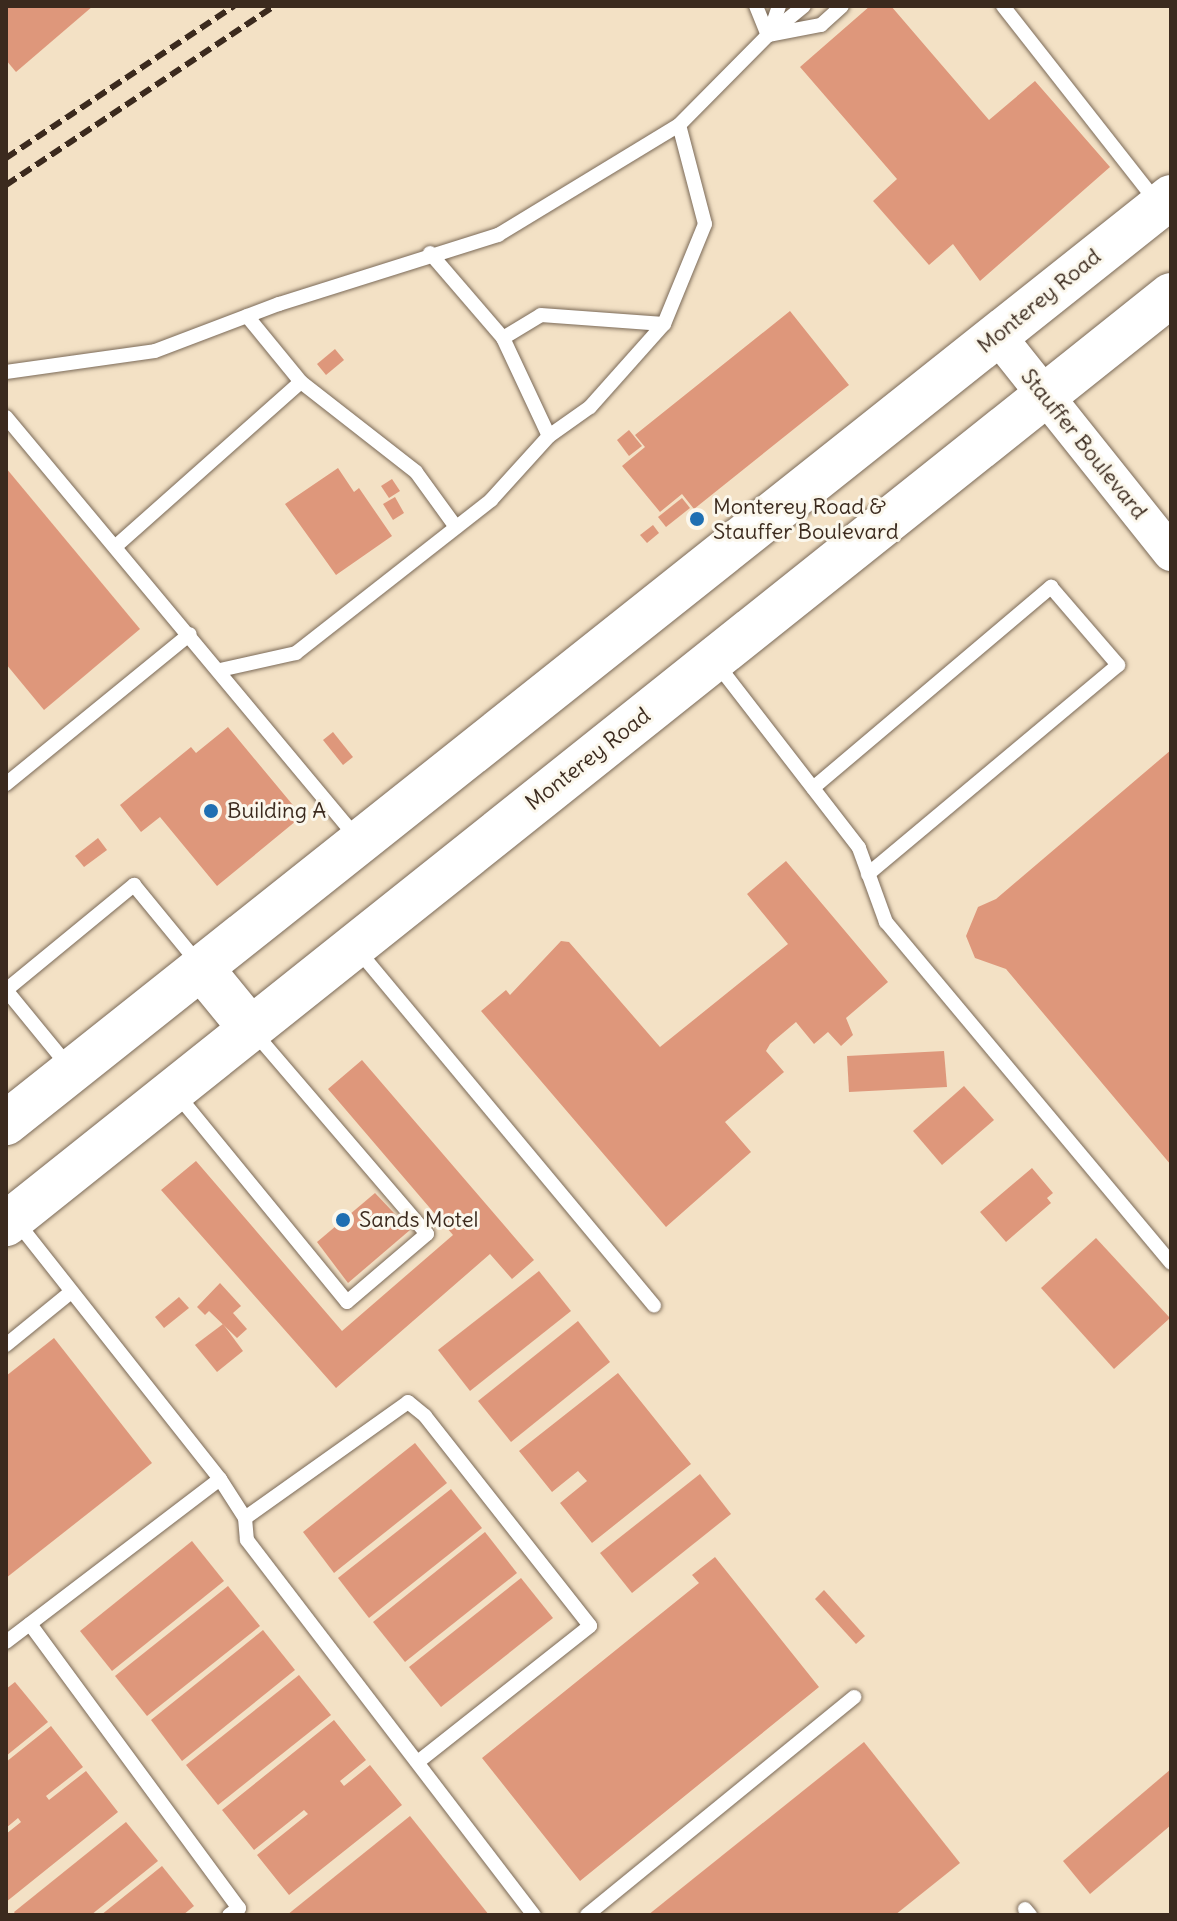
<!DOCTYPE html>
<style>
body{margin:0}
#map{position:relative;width:1177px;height:1921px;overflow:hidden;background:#f3e1c5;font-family:Delius,sans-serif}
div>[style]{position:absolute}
.building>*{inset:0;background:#de977b}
.roads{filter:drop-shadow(0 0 2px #7b6a58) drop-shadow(0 0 2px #7b6a58)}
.service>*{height:14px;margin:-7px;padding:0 7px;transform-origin:7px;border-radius:7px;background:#fff}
.tertiary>*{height:36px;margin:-18px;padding:0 18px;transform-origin:18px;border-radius:18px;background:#fff}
.primary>*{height:44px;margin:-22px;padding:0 22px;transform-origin:22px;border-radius:22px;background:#fff}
.rail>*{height:6px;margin-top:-3px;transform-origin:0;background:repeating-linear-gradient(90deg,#3b2a1e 0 12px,transparent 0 18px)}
.dots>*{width:22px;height:22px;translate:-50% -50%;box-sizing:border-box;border:4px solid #fbf7ec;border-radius:50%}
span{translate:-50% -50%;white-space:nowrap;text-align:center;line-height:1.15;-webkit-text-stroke:6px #fbf7ec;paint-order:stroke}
.street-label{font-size:22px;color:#3b2a1e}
.poi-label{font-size:22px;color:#3b2a1e}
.left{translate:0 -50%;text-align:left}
.frame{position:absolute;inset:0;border:8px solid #3b2a1e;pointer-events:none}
</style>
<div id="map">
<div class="building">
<i style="clip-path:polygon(6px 6px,93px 6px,16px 72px,6px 60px)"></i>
<i style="clip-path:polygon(870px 6px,891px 6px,989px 120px,1035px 81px,1110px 167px,980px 281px,953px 244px,929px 265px,873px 201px,897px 179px,800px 67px)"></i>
<i style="clip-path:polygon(790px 311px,849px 385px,694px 509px,682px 494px,660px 512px,622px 466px,645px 447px,635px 435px)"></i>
<i style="clip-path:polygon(335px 349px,344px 360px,326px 375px,317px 364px)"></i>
<i style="clip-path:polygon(629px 430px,642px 446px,629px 456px,617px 440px)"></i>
<i style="clip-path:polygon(6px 468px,140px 629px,44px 710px,6px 664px)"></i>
<i style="clip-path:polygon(338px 468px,354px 492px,359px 488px,392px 536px,336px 575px,285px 504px)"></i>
<i style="clip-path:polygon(392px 479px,400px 491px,389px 498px,381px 486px)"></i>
<i style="clip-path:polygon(395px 497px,404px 513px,393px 520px,383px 504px)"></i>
<i style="clip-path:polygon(682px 498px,690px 508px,666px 527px,658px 517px)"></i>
<i style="clip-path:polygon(653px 525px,659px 533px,647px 543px,640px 535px)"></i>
<i style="clip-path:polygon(228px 727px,302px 816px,217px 886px,160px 817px,141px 832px,120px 805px,191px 747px,196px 753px)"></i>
<i style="clip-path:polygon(333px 732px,353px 757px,343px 765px,323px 740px)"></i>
<i style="clip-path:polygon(1171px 750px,1171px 1165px,1006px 969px,975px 958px,966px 936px,978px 907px,996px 899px)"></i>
<i style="clip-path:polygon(98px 838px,107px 850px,84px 867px,75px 856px)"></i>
<i style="clip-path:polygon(786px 861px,888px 982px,846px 1018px,853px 1035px,841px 1046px,828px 1032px,814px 1044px,796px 1022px,770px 1044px,766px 1051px,784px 1072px,725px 1122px,751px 1152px,666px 1227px,481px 1011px,506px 990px,510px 995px,561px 941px,569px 942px,660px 1047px,788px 944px,747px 894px)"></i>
<i style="clip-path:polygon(944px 1051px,947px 1087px,849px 1092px,847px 1056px)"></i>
<i style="clip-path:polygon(362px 1060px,534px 1260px,512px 1279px,490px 1254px,336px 1388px,161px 1190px,196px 1161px,342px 1331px,453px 1235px,328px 1089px)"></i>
<i style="clip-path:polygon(964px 1086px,994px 1120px,942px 1165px,913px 1131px)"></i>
<i style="clip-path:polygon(1032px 1168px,1053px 1193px,1047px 1198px,1051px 1203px,1006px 1242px,980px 1212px)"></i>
<i style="clip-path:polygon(375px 1193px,410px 1230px,348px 1283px,317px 1242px)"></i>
<i style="clip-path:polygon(1096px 1238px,1170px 1318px,1114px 1369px,1041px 1288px)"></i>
<i style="clip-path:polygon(539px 1271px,571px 1311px,470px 1391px,438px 1350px)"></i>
<i style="clip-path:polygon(220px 1283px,241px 1306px,233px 1313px,247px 1329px,237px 1338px,209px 1311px,205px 1315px,197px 1307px)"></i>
<i style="clip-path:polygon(179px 1297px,189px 1308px,164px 1328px,155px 1317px)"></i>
<i style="clip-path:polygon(578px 1321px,610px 1362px,511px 1442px,478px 1401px)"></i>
<i style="clip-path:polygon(223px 1324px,243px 1351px,217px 1372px,195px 1345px)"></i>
<i style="clip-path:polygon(54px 1338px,152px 1463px,6px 1578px,6px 1376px)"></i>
<i style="clip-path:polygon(618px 1373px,691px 1464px,592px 1543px,560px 1503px,587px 1481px,578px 1471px,552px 1492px,519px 1451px)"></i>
<i style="clip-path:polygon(415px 1443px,447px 1483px,334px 1573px,303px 1532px)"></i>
<i style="clip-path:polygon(700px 1474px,731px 1514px,632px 1593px,600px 1553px)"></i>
<i style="clip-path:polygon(451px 1489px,482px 1528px,369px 1618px,338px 1578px)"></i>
<i style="clip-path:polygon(485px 1532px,517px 1573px,405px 1662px,373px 1622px)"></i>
<i style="clip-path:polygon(192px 1541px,224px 1581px,112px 1671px,80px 1631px)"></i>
<i style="clip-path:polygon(715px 1557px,819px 1687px,580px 1881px,482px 1758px,699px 1583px,692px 1575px)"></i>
<i style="clip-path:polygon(521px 1578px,553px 1618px,441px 1707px,409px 1667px)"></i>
<i style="clip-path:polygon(228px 1586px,260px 1626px,147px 1716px,115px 1676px)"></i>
<i style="clip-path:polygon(824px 1590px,865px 1636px,856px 1644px,815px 1599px)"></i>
<i style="clip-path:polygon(263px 1630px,295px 1670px,182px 1761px,151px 1720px)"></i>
<i style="clip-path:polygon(299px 1675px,331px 1715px,218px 1805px,186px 1765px)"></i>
<i style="clip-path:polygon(15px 1682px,48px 1722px,6px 1756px,6px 1689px)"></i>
<i style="clip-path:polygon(334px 1720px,366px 1760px,340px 1781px,344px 1786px,370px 1765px,402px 1805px,289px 1895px,257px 1855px,308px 1814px,304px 1810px,254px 1850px,222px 1810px)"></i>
<i style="clip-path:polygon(51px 1726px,83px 1767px,46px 1796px,49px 1800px,86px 1771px,118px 1812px,6px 1902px,6px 1834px,21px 1822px,18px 1818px,6px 1828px,6px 1762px)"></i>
<i style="clip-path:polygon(864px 1742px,960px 1863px,895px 1915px,648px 1915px)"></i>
<i style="clip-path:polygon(1171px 1769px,1171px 1825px,1090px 1894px,1063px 1861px)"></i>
<i style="clip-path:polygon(410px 1816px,489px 1915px,287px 1915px)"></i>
<i style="clip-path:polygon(126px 1822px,158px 1861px,91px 1915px,16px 1915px,14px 1912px)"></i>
<i style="clip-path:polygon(162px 1866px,194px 1906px,183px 1915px,101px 1915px)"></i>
</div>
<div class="roads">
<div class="service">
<i style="left:756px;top:6px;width:31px;rotate:68deg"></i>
<i style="left:1003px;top:6px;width:248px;rotate:51.9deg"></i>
<i style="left:772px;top:32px;width:41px;rotate:-39.1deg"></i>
<i style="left:769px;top:35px;width:31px;rotate:-71deg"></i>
<i style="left:430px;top:253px;width:112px;rotate:49.3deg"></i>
<i style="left:503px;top:338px;width:108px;rotate:64.9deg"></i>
<i style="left:247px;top:316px;width:85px;rotate:50.7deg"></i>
<i style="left:301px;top:382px;width:146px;rotate:38deg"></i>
<i style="left:416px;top:472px;width:68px;rotate:54deg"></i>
<i style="left:503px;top:338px;width:44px;rotate:-31.2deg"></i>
<i style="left:541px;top:315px;width:123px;rotate:4.2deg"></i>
<i style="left:6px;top:372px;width:150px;rotate:-8deg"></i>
<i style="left:155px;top:351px;width:133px;rotate:-20.8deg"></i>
<i style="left:279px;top:304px;width:230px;rotate:-17.5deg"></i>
<i style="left:498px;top:235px;width:212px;rotate:-31.3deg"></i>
<i style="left:679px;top:125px;width:127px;rotate:-45.3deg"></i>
<i style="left:768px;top:35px;width:54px;rotate:-10.7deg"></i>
<i style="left:821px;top:25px;width:28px;rotate:-42deg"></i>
<i style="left:6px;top:417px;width:548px;rotate:50.18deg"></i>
<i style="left:116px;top:546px;width:247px;rotate:-41.6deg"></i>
<i style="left:717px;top:664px;width:232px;rotate:52.3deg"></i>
<i style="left:859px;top:848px;width:79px;rotate:70deg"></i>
<i style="left:886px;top:922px;width:444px;rotate:50.1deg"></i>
<i style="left:220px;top:670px;width:78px;rotate:-12.6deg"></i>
<i style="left:296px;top:653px;width:248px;rotate:-38.1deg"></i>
<i style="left:491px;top:500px;width:86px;rotate:-47.8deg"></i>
<i style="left:549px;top:436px;width:50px;rotate:-35.3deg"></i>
<i style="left:590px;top:407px;width:111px;rotate:-48.3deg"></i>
<i style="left:664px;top:324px;width:108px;rotate:-67.7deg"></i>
<i style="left:705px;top:224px;width:102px;rotate:-104.7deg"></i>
<i style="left:6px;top:784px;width:237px;rotate:-39.2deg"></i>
<i style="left:813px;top:788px;width:312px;rotate:-40.2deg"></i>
<i style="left:1051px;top:587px;width:103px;rotate:49.3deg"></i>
<i style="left:1118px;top:665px;width:326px;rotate:140.1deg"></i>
<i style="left:357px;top:949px;width:464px;rotate:50.2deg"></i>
<i style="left:69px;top:1067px;width:99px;rotate:-129.3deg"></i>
<i style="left:6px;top:990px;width:166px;rotate:-39.4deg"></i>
<i style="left:134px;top:885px;width:102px;rotate:50.6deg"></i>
<i style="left:176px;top:1093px;width:270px;rotate:50.7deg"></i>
<i style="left:347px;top:1302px;width:105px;rotate:-40.4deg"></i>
<i style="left:427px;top:1234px;width:265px;rotate:-130.6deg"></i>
<i style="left:6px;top:1345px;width:84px;rotate:-39.2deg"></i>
<i style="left:220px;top:1479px;width:46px;rotate:57.3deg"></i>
<i style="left:245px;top:1518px;width:22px;rotate:85deg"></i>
<i style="left:247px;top:1540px;width:472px;rotate:52.6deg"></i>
<i style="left:245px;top:1518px;width:200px;rotate:-35.4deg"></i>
<i style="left:408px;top:1402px;width:22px;rotate:39deg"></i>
<i style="left:425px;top:1416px;width:267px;rotate:51.8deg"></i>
<i style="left:590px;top:1626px;width:219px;rotate:141.7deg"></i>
<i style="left:30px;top:1624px;width:353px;rotate:53.7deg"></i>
<i style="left:239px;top:1908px;width:12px;rotate:145deg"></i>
<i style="left:6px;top:1642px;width:269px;rotate:-37.3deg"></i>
<i style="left:220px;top:1479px;width:329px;rotate:-128.3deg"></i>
<i style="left:1025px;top:1909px;width:8px;rotate:50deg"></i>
<i style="left:587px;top:1915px;width:345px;rotate:-39.2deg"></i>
</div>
<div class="tertiary">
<i style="left:997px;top:335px;width:279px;rotate:51.4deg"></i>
</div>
<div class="primary">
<i style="left:201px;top:968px;width:79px;rotate:50.7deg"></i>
<i style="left:6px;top:1123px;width:1488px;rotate:-38.48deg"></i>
<i style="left:6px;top:1224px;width:1490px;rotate:-38.57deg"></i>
</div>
</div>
<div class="rail">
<i style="left:6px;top:158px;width:274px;rotate:-33.7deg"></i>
<i style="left:6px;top:185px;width:322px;rotate:-33.7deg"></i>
</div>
<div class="dots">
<i style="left:697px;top:519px;background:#1f6fb2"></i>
<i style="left:211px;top:811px;background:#1f6fb2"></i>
<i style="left:343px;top:1220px;background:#1f6fb2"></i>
</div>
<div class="street-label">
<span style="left:1039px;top:301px;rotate:-39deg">Monterey Road</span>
<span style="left:1084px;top:444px;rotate:51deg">Stauffer Boulevard</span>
<span style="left:588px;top:759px;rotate:-38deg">Monterey Road</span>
</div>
<div class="poi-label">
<span class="left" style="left:713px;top:519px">Monterey Road &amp;<br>Stauffer Boulevard</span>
<span class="left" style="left:227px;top:811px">Building A</span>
<span class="left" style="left:359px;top:1220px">Sands Motel</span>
</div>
<div class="frame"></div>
</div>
